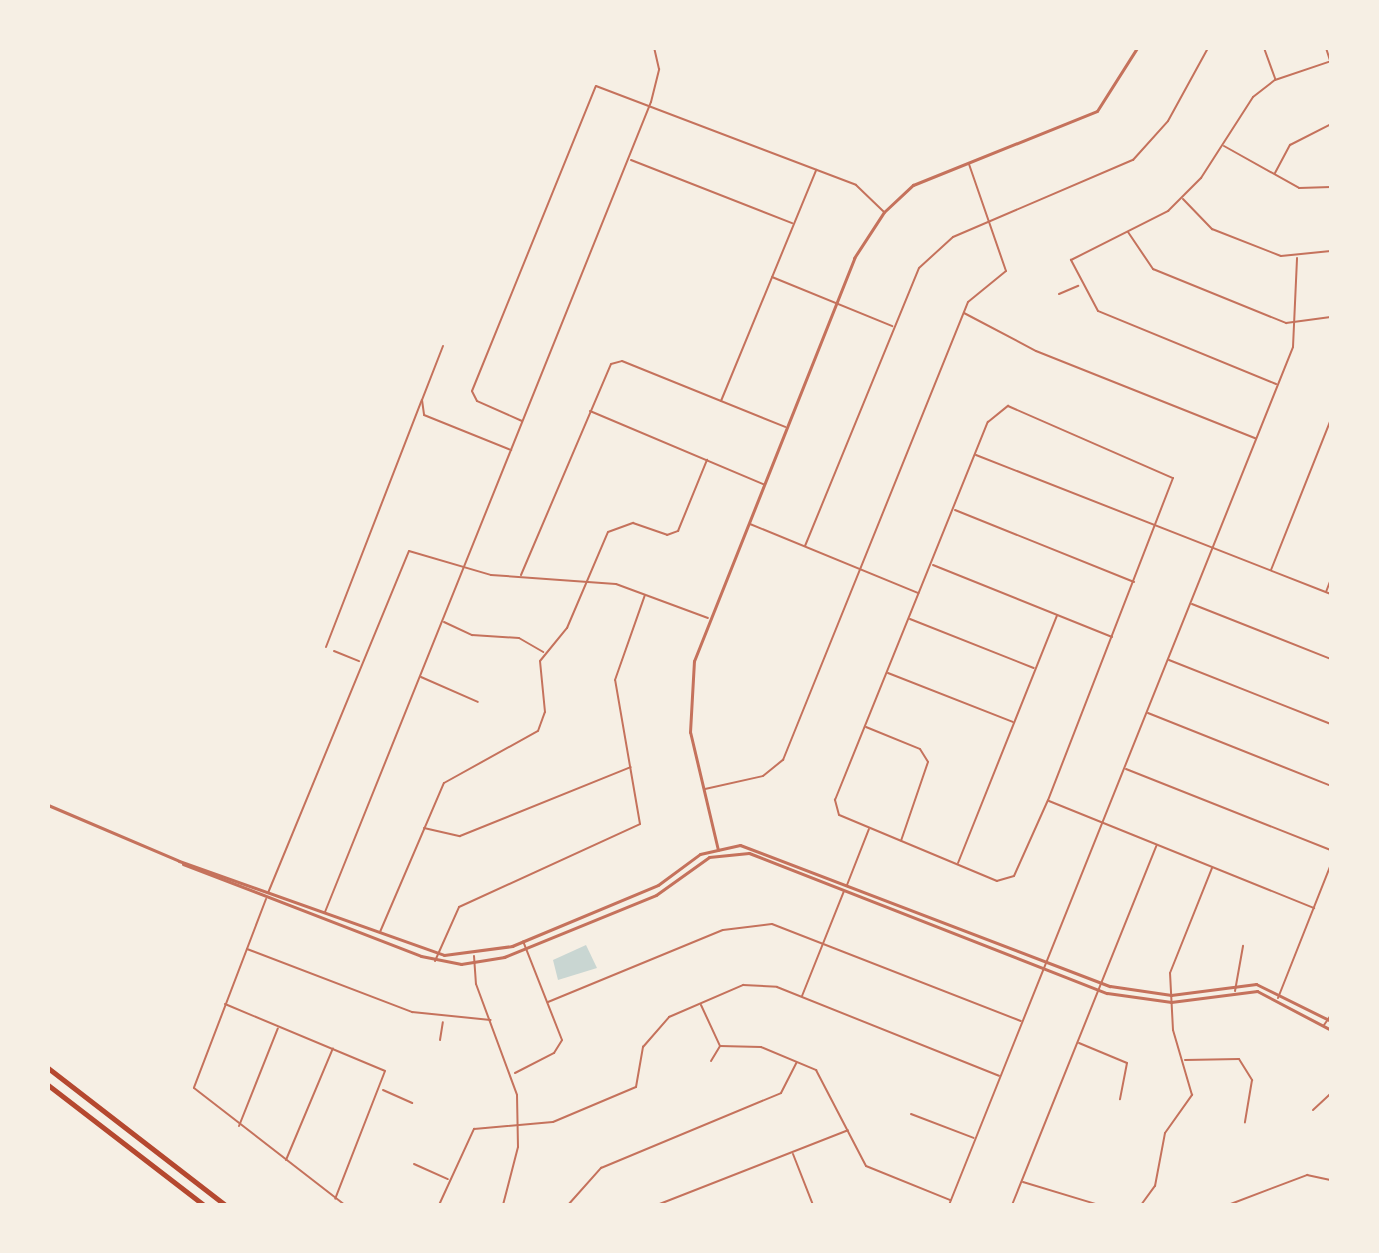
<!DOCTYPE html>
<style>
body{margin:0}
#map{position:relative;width:1379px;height:1253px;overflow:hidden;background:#f6efe4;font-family:Jost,sans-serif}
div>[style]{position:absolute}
.water>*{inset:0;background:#c9d6d2}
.minor>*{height:2px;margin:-1px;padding:0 1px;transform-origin:1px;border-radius:1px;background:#c5725c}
.tertiary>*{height:3px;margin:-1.5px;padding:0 1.5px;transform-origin:1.5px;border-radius:1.5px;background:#c5725c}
.motorway>*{height:5px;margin:-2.5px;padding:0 2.5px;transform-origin:2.5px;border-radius:2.5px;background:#b5482f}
span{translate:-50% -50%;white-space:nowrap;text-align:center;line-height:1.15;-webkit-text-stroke:7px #f6efe4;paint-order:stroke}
.frame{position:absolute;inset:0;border:50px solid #f6efe4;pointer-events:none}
</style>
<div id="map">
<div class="water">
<i style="clip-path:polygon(586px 945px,597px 968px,558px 980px,553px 960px)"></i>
</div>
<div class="minor">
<i style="left:1264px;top:48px;width:33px;rotate:70deg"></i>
<i style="left:1326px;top:48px;width:13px;rotate:72deg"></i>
<i style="left:1224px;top:146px;width:86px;rotate:29.2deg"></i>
<i style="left:1299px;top:188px;width:32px;rotate:-2deg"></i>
<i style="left:631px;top:160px;width:173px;rotate:21.4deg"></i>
<i style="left:1275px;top:173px;width:32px;rotate:-62deg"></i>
<i style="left:1290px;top:145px;width:46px;rotate:-27.1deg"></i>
<i style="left:1183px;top:199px;width:42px;rotate:46deg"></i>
<i style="left:1212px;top:229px;width:74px;rotate:21.4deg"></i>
<i style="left:1281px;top:256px;width:50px;rotate:-5.7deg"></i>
<i style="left:1128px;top:232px;width:45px;rotate:56deg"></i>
<i style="left:1153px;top:269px;width:144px;rotate:22.1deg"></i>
<i style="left:1286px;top:323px;width:45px;rotate:-7.6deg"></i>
<i style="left:772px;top:277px;width:130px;rotate:22.2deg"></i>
<i style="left:1059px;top:294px;width:21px;rotate:-23deg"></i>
<i style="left:964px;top:313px;width:81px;rotate:27.8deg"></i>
<i style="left:1036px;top:351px;width:236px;rotate:21.7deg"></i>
<i style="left:443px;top:346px;width:58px;rotate:111.3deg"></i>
<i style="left:422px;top:400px;width:15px;rotate:82deg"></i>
<i style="left:424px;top:415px;width:94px;rotate:21.9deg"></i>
<i style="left:1276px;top:384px;width:192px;rotate:-157.7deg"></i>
<i style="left:1098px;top:311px;width:58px;rotate:-117.9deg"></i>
<i style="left:1071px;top:260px;width:109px;rotate:-26.8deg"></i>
<i style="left:1168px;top:211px;width:47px;rotate:-45deg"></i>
<i style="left:1201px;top:178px;width:96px;rotate:-57.3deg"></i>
<i style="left:1253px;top:97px;width:28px;rotate:-38deg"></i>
<i style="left:1275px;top:80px;width:59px;rotate:-18.7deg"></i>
<i style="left:721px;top:401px;width:250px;rotate:-67.6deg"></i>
<i style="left:1008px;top:406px;width:180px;rotate:23.6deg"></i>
<i style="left:1173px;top:478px;width:345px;rotate:111.2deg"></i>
<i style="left:1048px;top:800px;width:83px;rotate:114.1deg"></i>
<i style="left:1014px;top:876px;width:18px;rotate:164deg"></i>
<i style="left:997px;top:881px;width:171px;rotate:-157.3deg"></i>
<i style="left:839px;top:815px;width:16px;rotate:-105deg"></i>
<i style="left:835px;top:800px;width:408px;rotate:-68deg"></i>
<i style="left:988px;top:422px;width:26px;rotate:-39deg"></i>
<i style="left:590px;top:411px;width:188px;rotate:22.9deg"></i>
<i style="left:522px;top:421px;width:49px;rotate:-156deg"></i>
<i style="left:477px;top:401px;width:11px;rotate:-117deg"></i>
<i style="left:472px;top:391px;width:329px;rotate:-67.9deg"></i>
<i style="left:596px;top:86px;width:278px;rotate:20.8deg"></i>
<i style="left:856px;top:185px;width:39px;rotate:44deg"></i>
<i style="left:976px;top:455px;width:381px;rotate:21.4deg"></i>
<i style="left:955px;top:510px;width:193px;rotate:21.9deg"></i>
<i style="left:750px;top:524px;width:182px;rotate:22.3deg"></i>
<i style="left:805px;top:546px;width:300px;rotate:-67.7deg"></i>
<i style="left:919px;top:268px;width:46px;rotate:-42.4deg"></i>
<i style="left:953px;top:237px;width:196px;rotate:-23.2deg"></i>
<i style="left:1133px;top:160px;width:52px;rotate:-48.1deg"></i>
<i style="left:1168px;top:121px;width:83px;rotate:-61.3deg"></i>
<i style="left:933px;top:565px;width:193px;rotate:21.9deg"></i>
<i style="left:1271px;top:570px;width:162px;rotate:-68.3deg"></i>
<i style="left:521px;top:575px;width:229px;rotate:-66.9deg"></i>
<i style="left:611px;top:364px;width:11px;rotate:-15deg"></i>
<i style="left:622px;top:361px;width:176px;rotate:22deg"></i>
<i style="left:1326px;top:592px;width:14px;rotate:-69deg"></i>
<i style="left:1192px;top:604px;width:149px;rotate:21.6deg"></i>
<i style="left:910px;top:619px;width:133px;rotate:21.6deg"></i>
<i style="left:444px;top:622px;width:31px;rotate:25deg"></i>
<i style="left:472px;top:635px;width:47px;rotate:3.7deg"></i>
<i style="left:519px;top:638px;width:28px;rotate:30deg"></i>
<i style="left:326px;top:647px;width:265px;rotate:-68.8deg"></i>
<i style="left:334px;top:651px;width:27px;rotate:22deg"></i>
<i style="left:1169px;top:660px;width:174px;rotate:21.6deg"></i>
<i style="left:888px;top:673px;width:134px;rotate:21.4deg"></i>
<i style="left:421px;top:677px;width:62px;rotate:23.7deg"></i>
<i style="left:1148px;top:713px;width:197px;rotate:21.7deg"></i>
<i style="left:866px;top:727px;width:58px;rotate:22.2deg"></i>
<i style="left:920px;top:749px;width:15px;rotate:58deg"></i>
<i style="left:928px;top:762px;width:83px;rotate:108.9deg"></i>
<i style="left:1126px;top:769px;width:220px;rotate:21.6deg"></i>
<i style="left:705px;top:789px;width:59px;rotate:-12.6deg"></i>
<i style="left:763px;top:776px;width:26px;rotate:-39deg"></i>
<i style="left:783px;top:760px;width:494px;rotate:-68deg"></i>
<i style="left:968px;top:302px;width:49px;rotate:-39.2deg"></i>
<i style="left:1006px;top:271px;width:113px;rotate:-109.1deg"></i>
<i style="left:1049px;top:801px;width:286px;rotate:22deg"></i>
<i style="left:424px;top:828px;width:37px;rotate:13deg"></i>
<i style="left:460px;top:836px;width:184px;rotate:-22deg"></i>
<i style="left:958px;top:863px;width:267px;rotate:-68.2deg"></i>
<i style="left:847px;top:885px;width:60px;rotate:-68.6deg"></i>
<i style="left:268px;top:893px;width:370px;rotate:-67.6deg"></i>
<i style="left:409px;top:551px;width:85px;rotate:16.3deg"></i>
<i style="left:491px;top:575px;width:125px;rotate:4.1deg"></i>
<i style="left:616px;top:584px;width:98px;rotate:20.3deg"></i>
<i style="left:266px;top:899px;width:202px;rotate:110.9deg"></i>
<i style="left:194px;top:1088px;width:191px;rotate:37.8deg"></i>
<i style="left:325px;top:912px;width:873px;rotate:-68.08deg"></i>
<i style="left:651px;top:102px;width:34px;rotate:-76deg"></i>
<i style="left:659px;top:69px;width:22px;rotate:-103deg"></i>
<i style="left:380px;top:932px;width:162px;rotate:-66.8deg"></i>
<i style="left:444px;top:783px;width:107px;rotate:-29deg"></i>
<i style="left:538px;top:731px;width:20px;rotate:-70deg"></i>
<i style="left:545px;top:712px;width:51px;rotate:-95.6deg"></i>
<i style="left:540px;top:661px;width:43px;rotate:-50.7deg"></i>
<i style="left:567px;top:628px;width:104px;rotate:-66.9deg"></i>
<i style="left:608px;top:532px;width:27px;rotate:-20deg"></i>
<i style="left:633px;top:523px;width:36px;rotate:19deg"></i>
<i style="left:667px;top:535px;width:12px;rotate:-20deg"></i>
<i style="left:678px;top:531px;width:77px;rotate:-67.8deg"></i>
<i style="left:247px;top:949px;width:177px;rotate:20.9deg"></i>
<i style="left:412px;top:1012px;width:79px;rotate:5.8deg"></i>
<i style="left:474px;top:956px;width:28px;rotate:86deg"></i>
<i style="left:476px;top:984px;width:118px;rotate:69.7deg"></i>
<i style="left:517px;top:1095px;width:52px;rotate:88.9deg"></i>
<i style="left:518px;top:1147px;width:60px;rotate:104.5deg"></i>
<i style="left:435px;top:961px;width:59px;rotate:-66deg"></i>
<i style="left:459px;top:907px;width:199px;rotate:-24.6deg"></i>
<i style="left:640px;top:824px;width:146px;rotate:-99.8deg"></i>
<i style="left:615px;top:680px;width:90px;rotate:-70.6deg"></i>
<i style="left:1235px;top:991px;width:46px;rotate:-79.9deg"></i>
<i style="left:802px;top:996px;width:113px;rotate:-68.2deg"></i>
<i style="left:1278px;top:998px;width:144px;rotate:-68.4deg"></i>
<i style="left:548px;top:1002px;width:189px;rotate:-22.4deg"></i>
<i style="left:723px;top:930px;width:49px;rotate:-7deg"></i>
<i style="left:772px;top:924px;width:267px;rotate:21.3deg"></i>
<i style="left:225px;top:1004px;width:173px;rotate:22.7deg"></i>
<i style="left:385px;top:1071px;width:137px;rotate:111.3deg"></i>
<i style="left:701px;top:1005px;width:45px;rotate:65.1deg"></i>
<i style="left:720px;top:1046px;width:41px;rotate:1.4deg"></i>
<i style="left:761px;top:1047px;width:60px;rotate:22.7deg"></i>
<i style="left:816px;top:1070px;width:108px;rotate:62.5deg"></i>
<i style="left:866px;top:1166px;width:91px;rotate:22deg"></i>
<i style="left:1324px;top:1025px;width:12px;rotate:-55deg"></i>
<i style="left:440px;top:1040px;width:18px;rotate:-81deg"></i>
<i style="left:1079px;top:1043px;width:52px;rotate:22.6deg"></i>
<i style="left:1127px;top:1063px;width:37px;rotate:101deg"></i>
<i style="left:1185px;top:1060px;width:54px;rotate:-1.1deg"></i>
<i style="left:1239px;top:1059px;width:25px;rotate:58deg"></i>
<i style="left:1252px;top:1080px;width:43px;rotate:99.5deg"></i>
<i style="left:711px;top:1061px;width:17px;rotate:-59deg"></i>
<i style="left:515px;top:1073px;width:44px;rotate:-27.1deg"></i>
<i style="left:554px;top:1053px;width:15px;rotate:-58deg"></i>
<i style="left:562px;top:1040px;width:106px;rotate:-111.5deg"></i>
<i style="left:383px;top:1090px;width:32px;rotate:24deg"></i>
<i style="left:1313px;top:1110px;width:25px;rotate:-43deg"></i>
<i style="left:911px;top:1114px;width:67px;rotate:20.9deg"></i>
<i style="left:239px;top:1126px;width:105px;rotate:-68.3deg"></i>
<i style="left:793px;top:1154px;width:55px;rotate:68.6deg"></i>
<i style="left:286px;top:1160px;width:121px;rotate:-67.2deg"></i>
<i style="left:414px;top:1164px;width:37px;rotate:24deg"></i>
<i style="left:1023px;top:1182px;width:79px;rotate:16.8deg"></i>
<i style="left:439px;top:1205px;width:84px;rotate:-65.3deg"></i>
<i style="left:474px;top:1129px;width:79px;rotate:-5.1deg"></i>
<i style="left:553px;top:1122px;width:90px;rotate:-22.9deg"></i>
<i style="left:636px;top:1087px;width:41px;rotate:-80.1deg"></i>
<i style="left:643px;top:1047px;width:40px;rotate:-49deg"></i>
<i style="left:669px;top:1017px;width:81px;rotate:-23.4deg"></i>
<i style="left:743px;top:985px;width:34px;rotate:3deg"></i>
<i style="left:777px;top:987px;width:239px;rotate:21.8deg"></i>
<i style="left:568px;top:1205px;width:50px;rotate:-48.3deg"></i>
<i style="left:601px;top:1168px;width:195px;rotate:-22.6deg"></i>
<i style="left:781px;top:1093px;width:34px;rotate:-63deg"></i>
<i style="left:657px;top:1205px;width:205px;rotate:-21.4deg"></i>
<i style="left:949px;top:1205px;width:924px;rotate:-68.15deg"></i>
<i style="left:1293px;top:347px;width:89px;rotate:-87.4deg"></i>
<i style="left:1012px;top:1205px;width:387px;rotate:-68.1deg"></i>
<i style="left:1141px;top:1205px;width:24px;rotate:-54deg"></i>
<i style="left:1155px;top:1186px;width:54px;rotate:-79.3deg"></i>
<i style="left:1165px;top:1133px;width:47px;rotate:-54.6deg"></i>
<i style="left:1192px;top:1095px;width:68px;rotate:-106.3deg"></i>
<i style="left:1173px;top:1030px;width:57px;rotate:-93deg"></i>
<i style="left:1170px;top:973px;width:113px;rotate:-68.2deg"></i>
<i style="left:1228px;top:1205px;width:85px;rotate:-20.8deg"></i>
<i style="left:1307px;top:1175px;width:25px;rotate:12deg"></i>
</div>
<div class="tertiary">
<i style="left:48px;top:805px;width:142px;rotate:23.1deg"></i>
<i style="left:179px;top:861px;width:281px;rotate:19.5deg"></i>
<i style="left:444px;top:955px;width:69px;rotate:-7.5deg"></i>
<i style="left:512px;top:946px;width:158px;rotate:-22.7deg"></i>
<i style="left:658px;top:885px;width:52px;rotate:-36.4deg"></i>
<i style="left:700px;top:854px;width:41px;rotate:-12.7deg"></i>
<i style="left:740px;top:845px;width:396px;rotate:20.9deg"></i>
<i style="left:1110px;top:986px;width:62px;rotate:8.4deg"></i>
<i style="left:1171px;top:995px;width:86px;rotate:-7.4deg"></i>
<i style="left:1256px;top:984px;width:84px;rotate:26.3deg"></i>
<i style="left:718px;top:850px;width:121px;rotate:-103.3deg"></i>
<i style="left:690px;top:732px;width:71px;rotate:-86.8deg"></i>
<i style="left:694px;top:661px;width:434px;rotate:-68.3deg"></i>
<i style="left:854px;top:258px;width:55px;rotate:-56.9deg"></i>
<i style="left:884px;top:212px;width:40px;rotate:-43deg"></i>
<i style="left:913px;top:185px;width:198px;rotate:-21.9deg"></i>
<i style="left:1097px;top:111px;width:75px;rotate:-57.6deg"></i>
<i style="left:183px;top:864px;width:255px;rotate:21.1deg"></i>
<i style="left:421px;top:956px;width:41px;rotate:11.3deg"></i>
<i style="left:461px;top:964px;width:44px;rotate:-9.2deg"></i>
<i style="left:504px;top:957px;width:164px;rotate:-22.2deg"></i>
<i style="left:656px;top:895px;width:65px;rotate:-35.6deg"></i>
<i style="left:709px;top:857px;width:40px;rotate:-5.7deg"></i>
<i style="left:749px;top:853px;width:384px;rotate:21.4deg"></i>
<i style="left:1107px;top:993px;width:65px;rotate:8deg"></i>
<i style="left:1171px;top:1002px;width:87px;rotate:-7.3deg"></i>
<i style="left:1257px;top:991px;width:84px;rotate:27.8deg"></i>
</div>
<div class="motorway">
<i style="left:48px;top:1068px;width:224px;rotate:37.7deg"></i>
<i style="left:48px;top:1085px;width:197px;rotate:37.6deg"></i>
</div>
<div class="frame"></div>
</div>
